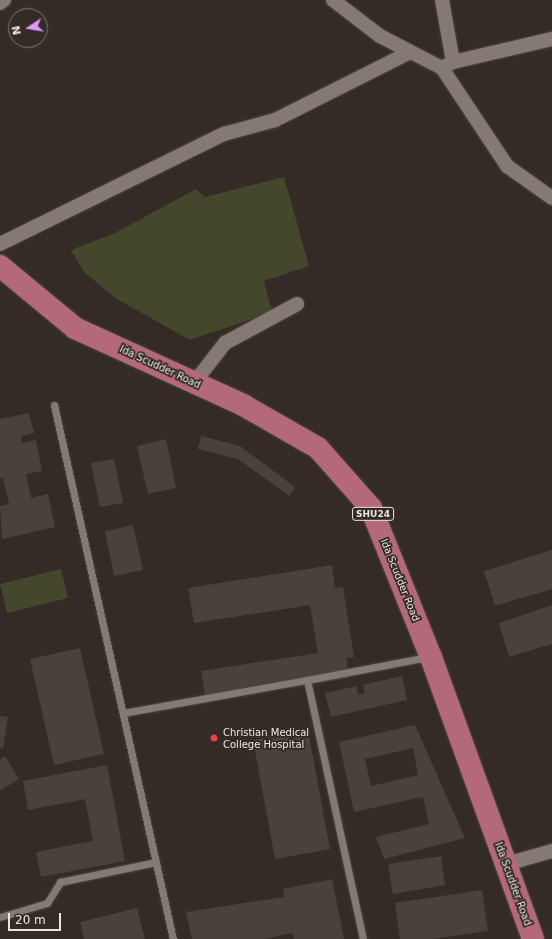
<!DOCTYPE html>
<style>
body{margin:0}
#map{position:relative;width:552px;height:939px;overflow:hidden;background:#342b26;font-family:"DejaVu Sans",sans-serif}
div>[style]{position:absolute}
.green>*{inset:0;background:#44472b}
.building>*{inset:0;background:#4a413b}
.roads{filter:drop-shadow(0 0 1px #4e4642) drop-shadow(0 0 1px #4e4642)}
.lane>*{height:7px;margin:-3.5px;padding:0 3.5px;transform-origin:3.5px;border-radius:3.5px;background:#847973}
.street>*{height:14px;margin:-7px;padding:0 7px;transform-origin:7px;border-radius:7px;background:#847973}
.primary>*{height:22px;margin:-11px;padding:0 11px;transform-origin:11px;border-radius:11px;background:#b36978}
.dots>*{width:11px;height:11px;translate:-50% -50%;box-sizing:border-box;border:2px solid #342b26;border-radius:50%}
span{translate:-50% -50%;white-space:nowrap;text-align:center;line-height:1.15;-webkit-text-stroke:3.5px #342b26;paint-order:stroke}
.shield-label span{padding:1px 3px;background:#342b26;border:1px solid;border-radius:3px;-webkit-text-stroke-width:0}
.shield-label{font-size:9px;color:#ece6e3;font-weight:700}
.street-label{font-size:10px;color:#ece6e3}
.poi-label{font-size:10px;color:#ece6e3}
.left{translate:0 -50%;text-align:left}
.north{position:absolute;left:8px;top:8px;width:40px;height:40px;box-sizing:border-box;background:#342b26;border:1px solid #7e7672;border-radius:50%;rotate:258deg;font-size:11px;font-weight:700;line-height:16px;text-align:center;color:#ece6e3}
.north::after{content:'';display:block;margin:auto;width:14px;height:18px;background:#dc99f5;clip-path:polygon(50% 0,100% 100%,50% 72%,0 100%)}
.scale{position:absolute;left:8px;top:913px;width:53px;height:18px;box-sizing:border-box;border:2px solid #ece6e3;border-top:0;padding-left:5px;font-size:12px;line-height:14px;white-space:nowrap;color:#ece6e3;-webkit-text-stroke:3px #342b26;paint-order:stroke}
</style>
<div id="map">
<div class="green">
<i style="clip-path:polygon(284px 177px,309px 266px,264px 281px,272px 312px,190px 340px,117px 299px,84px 272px,71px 250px,115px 233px,196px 189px,205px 197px)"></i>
<i style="clip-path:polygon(61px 569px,68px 598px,7px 613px,0 584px)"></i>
</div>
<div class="building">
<i style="clip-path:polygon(29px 413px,34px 433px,21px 436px,22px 443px,36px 440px,42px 471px,26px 474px,31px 498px,48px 494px,55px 527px,2px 539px,0 506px,9px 504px,3px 478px,0 479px,0 419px)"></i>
<i style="clip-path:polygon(201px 436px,240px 446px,295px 487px,289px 496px,238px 459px,198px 449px)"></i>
<i style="clip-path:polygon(166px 439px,176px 488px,148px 494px,137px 446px)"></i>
<i style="clip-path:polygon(114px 459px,123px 503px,100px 507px,91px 463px)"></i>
<i style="clip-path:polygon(133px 525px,143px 570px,114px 576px,105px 531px)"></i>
<i style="clip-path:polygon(552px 550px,552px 589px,495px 606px,484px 571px)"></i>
<i style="clip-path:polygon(332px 565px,335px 588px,343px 587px,354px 657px,346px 658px,349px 678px,206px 700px,201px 671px,318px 653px,310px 605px,194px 623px,188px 588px)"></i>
<i style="clip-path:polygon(552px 605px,552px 644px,509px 657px,499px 623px)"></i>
<i style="clip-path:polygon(80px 648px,104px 754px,54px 765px,30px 659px)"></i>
<i style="clip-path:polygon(402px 676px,407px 700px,331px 717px,325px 693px,357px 686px,358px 695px,365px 693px,363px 685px)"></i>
<i style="clip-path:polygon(0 716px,8px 717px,3px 749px,0 748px)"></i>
<i style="clip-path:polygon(evenodd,415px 725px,465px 838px,384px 859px,376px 837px,429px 824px,423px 797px,354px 812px,339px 742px,415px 725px,413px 748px,418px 775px,371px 786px,365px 759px,413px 748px)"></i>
<i style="clip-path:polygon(308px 730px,330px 849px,275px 859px,253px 740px)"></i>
<i style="clip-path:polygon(5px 756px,19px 779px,0 791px,0 760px)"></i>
<i style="clip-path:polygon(107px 765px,125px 861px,41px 877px,36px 852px,93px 841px,85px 799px,28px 810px,23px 781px)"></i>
<i style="clip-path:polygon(441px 856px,445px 885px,393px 894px,388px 864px)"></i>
<i style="clip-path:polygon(332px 879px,344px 939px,294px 939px,292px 933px,264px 939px,192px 939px,186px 912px,284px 897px,283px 889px)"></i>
<i style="clip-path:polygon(482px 890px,488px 931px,432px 939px,400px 939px,395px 903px)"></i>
<i style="clip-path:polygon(137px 908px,145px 939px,84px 939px,80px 922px)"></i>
</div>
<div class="roads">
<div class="lane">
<i style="left:54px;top:405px;width:547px;rotate:77.44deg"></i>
<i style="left:307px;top:680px;width:123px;rotate:-10.8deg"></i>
<i style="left:123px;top:713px;width:187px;rotate:-10.2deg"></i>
<i style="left:307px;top:680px;width:265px;rotate:77.8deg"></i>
<i style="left:0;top:917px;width:49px;rotate:-16.6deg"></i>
<i style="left:47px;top:903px;width:25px;rotate:-58deg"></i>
<i style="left:60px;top:882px;width:98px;rotate:-11.8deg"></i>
</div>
<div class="street">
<i style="left:333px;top:0;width:59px;rotate:37.5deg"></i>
<i style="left:380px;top:36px;width:70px;rotate:27.3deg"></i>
<i style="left:442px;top:68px;width:118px;rotate:56.4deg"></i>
<i style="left:507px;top:166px;width:55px;rotate:35.4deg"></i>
<i style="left:442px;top:0;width:63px;rotate:79.9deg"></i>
<i style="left:0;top:3px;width:5px;rotate:-37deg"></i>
<i style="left:442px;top:68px;width:13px;rotate:-29deg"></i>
<i style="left:453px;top:62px;width:102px;rotate:-13.1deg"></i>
<i style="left:0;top:244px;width:250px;rotate:-26.2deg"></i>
<i style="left:224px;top:134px;width:53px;rotate:-15.4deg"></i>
<i style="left:275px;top:120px;width:151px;rotate:-26.7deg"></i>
<i style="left:194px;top:383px;width:51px;rotate:-52.2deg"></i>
<i style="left:225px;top:343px;width:82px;rotate:-28.4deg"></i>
<i style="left:506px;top:864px;width:48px;rotate:-15.8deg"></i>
</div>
<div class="primary">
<i style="left:0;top:266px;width:97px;rotate:39.6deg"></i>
<i style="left:75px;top:328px;width:185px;rotate:24.6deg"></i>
<i style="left:243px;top:405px;width:86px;rotate:29.8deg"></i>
<i style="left:318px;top:448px;width:80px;rotate:48.5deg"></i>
<i style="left:371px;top:508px;width:161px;rotate:68.1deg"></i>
<i style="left:431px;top:657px;width:300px;rotate:70.1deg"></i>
</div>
</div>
<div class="dots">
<i style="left:214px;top:738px;background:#e0444e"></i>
</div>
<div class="shield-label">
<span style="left:373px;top:514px">SHU24</span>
</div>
<div class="street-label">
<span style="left:160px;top:367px;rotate:25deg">Ida Scudder Road</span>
<span style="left:400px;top:580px;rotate:68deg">Ida Scudder Road</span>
<span style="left:513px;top:884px;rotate:70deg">Ida Scudder Road</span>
</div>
<div class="poi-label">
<span class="left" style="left:223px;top:738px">Christian Medical<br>College Hospital</span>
</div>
<div class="north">N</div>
<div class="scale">20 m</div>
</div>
